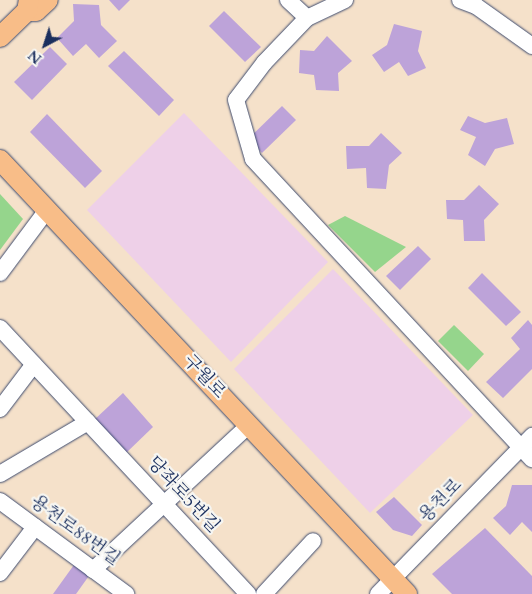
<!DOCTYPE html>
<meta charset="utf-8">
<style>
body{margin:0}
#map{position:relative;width:532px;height:594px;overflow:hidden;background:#f5e1ca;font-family:Cardo,"Noto Serif KR",serif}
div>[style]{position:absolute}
.built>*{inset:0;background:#eed0e8}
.green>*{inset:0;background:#95d58c}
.building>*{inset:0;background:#bda3d9}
.roads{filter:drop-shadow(0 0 1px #3c4a6e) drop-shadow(0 0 1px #3c4a6e)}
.minor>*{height:16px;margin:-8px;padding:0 8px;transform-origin:8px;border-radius:8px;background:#fff}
.major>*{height:20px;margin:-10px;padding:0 10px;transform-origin:10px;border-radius:10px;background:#f8bd88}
span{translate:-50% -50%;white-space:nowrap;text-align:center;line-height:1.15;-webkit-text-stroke:4.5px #f6f6f2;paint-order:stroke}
.street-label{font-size:18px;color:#1b2f5e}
.north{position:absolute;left:20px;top:20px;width:50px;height:50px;-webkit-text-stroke:4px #f6f6f2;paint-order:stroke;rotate:220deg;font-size:14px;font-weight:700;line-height:20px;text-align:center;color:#1b2f5e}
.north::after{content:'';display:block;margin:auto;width:18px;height:22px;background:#1b2f5e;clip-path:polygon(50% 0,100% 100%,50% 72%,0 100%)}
</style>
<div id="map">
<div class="built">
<i style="clip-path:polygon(184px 113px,328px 262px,231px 362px,87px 210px)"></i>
<i style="clip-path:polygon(333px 269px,473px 415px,370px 513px,234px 369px)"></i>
</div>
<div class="green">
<i style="clip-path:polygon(0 194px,23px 219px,0 250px)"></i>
<i style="clip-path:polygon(345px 216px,406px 247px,375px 272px,328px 225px)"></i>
<i style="clip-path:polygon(454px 325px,484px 354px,468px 371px,438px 341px)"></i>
</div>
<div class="building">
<i style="clip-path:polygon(109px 0,130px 0,119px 11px)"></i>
<i style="clip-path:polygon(73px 4px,99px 5px,101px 25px,117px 41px,99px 58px,86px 44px,73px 56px,57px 38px,74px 21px)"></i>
<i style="clip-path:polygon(224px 11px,261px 47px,245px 62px,209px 26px)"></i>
<i style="clip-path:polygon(394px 24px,422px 31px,418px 51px,426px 68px,408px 76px,399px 62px,384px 72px,372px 55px,387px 45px)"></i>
<i style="clip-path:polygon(327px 36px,352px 61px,338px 73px,339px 91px,316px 90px,314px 75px,299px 73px,300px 50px,314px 51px)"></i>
<i style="clip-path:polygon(50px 47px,67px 64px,32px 100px,14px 82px)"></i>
<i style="clip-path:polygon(124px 51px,174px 100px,159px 116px,108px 66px)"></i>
<i style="clip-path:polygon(282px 106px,296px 120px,262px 153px,248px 139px)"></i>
<i style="clip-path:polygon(47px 114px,102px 171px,85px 188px,30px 132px)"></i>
<i style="clip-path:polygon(468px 116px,485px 123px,507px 118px,514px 144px,495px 149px,485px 166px,468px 155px,476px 137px,460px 130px)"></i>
<i style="clip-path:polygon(381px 133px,402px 153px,389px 165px,386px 189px,367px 188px,366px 168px,347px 169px,346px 146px,369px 146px)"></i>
<i style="clip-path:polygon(479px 185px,499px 204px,484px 220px,485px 241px,464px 241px,463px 220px,447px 219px,446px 200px,464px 200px)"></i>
<i style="clip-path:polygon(418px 246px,431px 259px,400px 290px,386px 276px)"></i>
<i style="clip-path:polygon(482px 273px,521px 312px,506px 326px,468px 288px)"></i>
<i style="clip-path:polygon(528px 320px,532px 325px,532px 369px,503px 398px,486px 382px,520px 349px,511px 338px)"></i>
<i style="clip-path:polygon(123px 393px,153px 427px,125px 454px,94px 420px)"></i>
<i style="clip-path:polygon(512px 485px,532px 485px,532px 532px,522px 522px,510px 535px,493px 518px,506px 506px)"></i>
<i style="clip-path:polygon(394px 497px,422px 525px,412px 536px,393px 530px,376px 512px)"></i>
<i style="clip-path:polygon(485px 528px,532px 576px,532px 594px,452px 594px,432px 574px)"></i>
<i style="clip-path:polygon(76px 562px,91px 573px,76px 594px,53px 594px)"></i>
</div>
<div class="roads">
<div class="minor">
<i style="left:288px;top:0;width:26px;rotate:43deg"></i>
<i style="left:345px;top:0;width:42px;rotate:154.7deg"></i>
<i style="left:307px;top:18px;width:62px;rotate:133.7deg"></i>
<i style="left:264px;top:63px;width:46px;rotate:127.1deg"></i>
<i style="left:236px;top:100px;width:61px;rotate:73.9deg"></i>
<i style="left:253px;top:159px;width:410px;rotate:47.1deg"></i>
<i style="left:460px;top:0;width:17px;rotate:21deg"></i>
<i style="left:476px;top:6px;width:69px;rotate:35.5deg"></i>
<i style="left:0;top:273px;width:79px;rotate:-53.3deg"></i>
<i style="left:0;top:328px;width:364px;rotate:47deg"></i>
<i style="left:0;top:409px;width:56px;rotate:-52.9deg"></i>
<i style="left:0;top:474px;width:102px;rotate:-30.6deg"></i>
<i style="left:0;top:501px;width:157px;rotate:36.4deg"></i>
<i style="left:93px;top:570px;width:213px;rotate:-42.9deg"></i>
<i style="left:0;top:573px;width:58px;rotate:-52.7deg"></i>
<i style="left:264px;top:594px;width:72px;rotate:-47.2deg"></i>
<i style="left:378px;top:594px;width:221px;rotate:-45.7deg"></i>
</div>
<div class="major">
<i style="left:27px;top:11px;width:9px"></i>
<i style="left:36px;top:11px;width:16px;rotate:-43deg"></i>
<i style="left:0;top:37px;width:37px;rotate:-44deg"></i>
<i style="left:27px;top:11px;width:11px;rotate:-80deg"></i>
<i style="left:0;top:160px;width:595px;rotate:46.84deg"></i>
</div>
</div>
<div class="street-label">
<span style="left:204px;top:377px;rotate:47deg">구월로</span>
<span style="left:183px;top:495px;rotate:47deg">당좌로5번길</span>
<span style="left:441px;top:501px;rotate:-46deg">용천로</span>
<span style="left:75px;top:531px;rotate:36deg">용천로88번길</span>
</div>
<div class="north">N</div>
</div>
